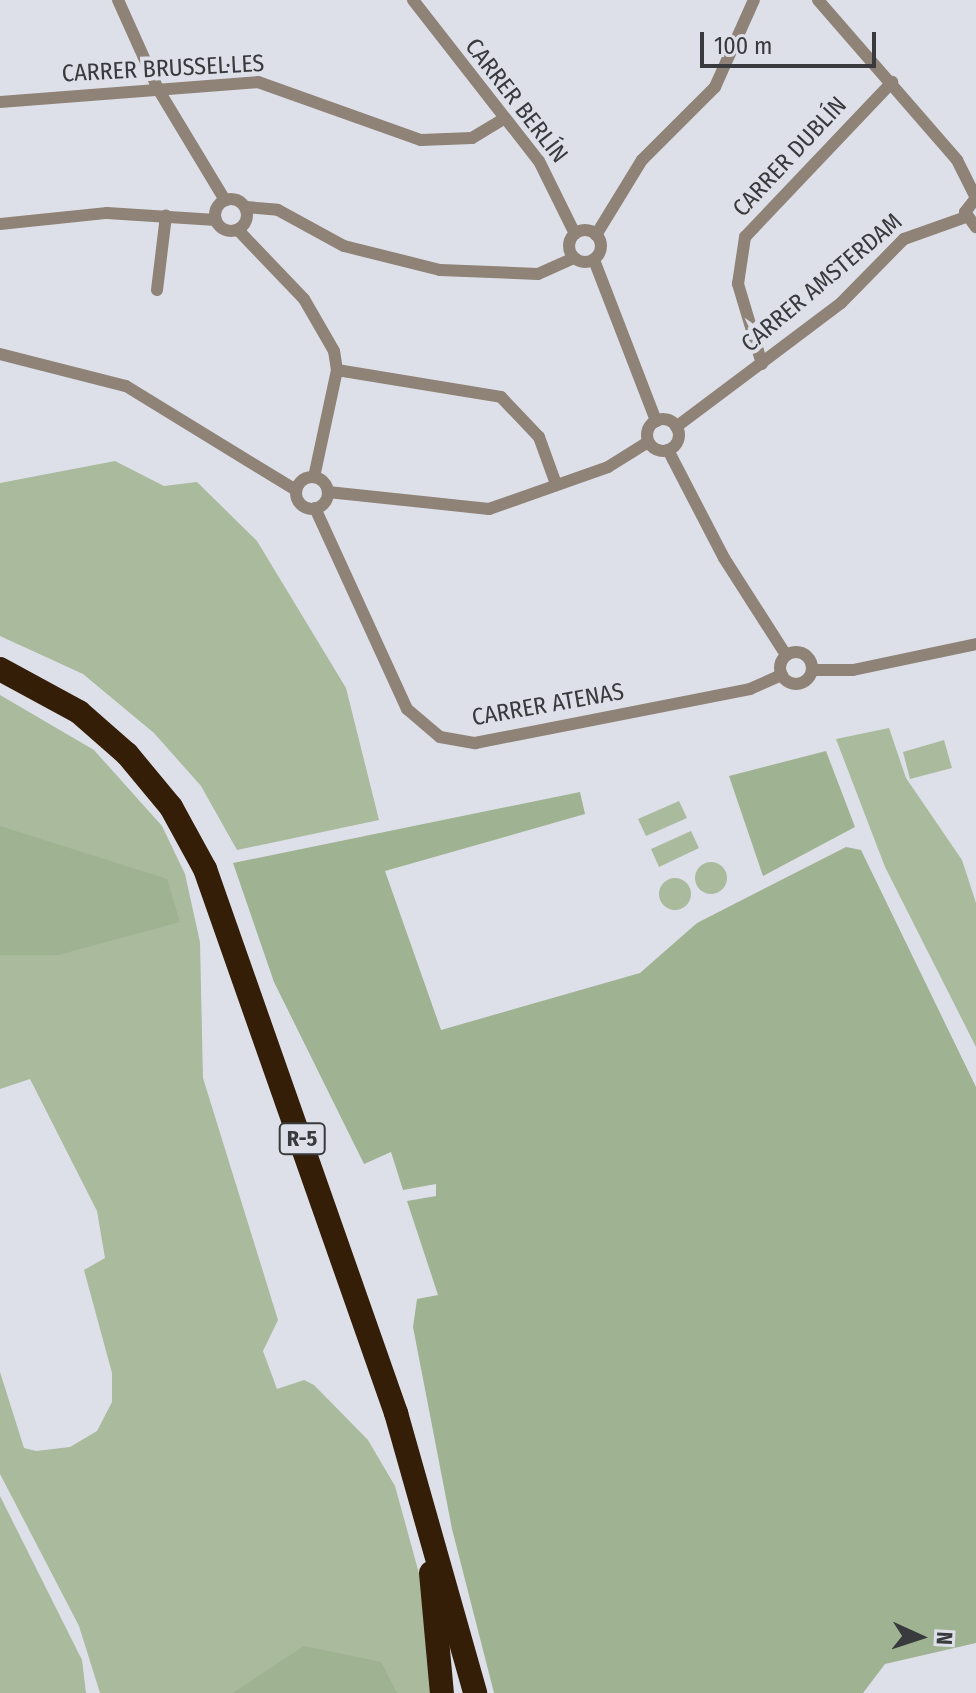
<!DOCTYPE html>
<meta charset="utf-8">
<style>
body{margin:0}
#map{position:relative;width:976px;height:1693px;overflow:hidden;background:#dee0e9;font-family:"Fira Sans Condensed",sans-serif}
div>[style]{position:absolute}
.green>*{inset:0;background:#a9ba9d}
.round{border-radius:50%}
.forest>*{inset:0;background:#9fb292}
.street>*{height:12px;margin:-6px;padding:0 6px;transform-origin:6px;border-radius:6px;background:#8f8277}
.street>.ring{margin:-6px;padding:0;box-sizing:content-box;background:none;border:12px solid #8f8277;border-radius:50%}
.highway>*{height:24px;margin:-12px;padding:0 12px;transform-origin:12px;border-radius:12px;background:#351e07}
span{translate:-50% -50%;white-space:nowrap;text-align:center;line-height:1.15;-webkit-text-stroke:8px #dee0e9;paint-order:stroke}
.shield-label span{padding:2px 6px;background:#dee0e9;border:2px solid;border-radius:6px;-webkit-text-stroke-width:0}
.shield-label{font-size:22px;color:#393a3d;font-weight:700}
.street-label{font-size:24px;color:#393a3d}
.north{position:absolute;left:880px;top:1597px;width:80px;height:80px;-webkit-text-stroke:6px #dee0e9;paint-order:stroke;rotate:93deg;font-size:22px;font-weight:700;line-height:32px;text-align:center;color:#393a3d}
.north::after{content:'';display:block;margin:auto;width:28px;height:36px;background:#393a3d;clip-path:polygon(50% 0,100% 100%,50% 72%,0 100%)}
.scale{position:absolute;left:700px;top:32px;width:176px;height:36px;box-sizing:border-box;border:4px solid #393a3d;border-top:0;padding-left:10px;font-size:24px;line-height:28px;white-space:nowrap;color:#393a3d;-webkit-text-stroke:6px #dee0e9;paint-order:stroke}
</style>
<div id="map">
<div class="green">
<i style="clip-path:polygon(115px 461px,164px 486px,197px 482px,257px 541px,346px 688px,379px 820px,237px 850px,201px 786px,154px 733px,83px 674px,0 636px,0 483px)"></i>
<i style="clip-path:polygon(0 695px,94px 750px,162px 826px,185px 874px,200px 942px,203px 1078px,278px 1320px,263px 1351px,277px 1389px,304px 1380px,314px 1385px,368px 1440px,395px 1486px,420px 1577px,436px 1693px,100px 1693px,79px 1626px,0 1474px,0 1372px,24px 1448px,36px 1451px,70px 1447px,97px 1431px,112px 1402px,112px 1373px,84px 1270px,105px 1258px,97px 1211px,30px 1079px,0 1089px)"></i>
<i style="clip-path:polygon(889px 728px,906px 778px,962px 860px,976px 903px,976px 1047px,885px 867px,836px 739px)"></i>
<i style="clip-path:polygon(944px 740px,952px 768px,910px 779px,903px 752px)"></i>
<i style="clip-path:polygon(679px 801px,687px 818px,646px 836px,638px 819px)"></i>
<i style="clip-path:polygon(691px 831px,699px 848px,659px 867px,651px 849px)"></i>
<i class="round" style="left:695px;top:862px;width:32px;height:32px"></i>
<i class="round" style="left:659px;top:878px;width:32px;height:32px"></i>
<i style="clip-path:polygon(0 1496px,82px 1660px,86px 1693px,0 1693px)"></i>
</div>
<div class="forest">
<i style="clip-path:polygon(826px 751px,855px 827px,763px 876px,729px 776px)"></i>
<i style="clip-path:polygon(580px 792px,585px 814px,385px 871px,441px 1030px,640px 973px,697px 923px,846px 847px,861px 850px,976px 1087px,976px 1643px,885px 1664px,863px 1693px,494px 1693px,452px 1529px,413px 1327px,417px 1299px,438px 1295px,407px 1201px,436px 1196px,436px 1184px,403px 1190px,391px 1152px,364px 1164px,274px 982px,233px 863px)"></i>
<i style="clip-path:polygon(0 826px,167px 879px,180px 922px,58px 955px,0 955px)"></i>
<i style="clip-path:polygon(304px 1646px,381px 1662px,397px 1693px,233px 1693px)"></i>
</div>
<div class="street">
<i style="left:118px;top:0;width:98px;rotate:65.8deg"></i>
<i style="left:158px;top:89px;width:130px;rotate:58.9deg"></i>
<i style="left:413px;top:0;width:204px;rotate:52deg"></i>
<i style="left:539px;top:161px;width:81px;rotate:63.7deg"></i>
<i style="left:818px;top:0;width:212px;rotate:49deg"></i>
<i style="left:957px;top:160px;width:42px;rotate:63.4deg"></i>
<i style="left:976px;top:198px;width:18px;rotate:128deg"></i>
<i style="left:965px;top:212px;width:19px;rotate:54deg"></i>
<i style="left:0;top:102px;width:259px;rotate:-4.4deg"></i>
<i style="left:258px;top:82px;width:173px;rotate:19.6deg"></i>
<i style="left:421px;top:140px;width:51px;rotate:-2.2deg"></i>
<i style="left:472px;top:138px;width:37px;rotate:-31deg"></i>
<i class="ring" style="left:215px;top:199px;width:20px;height:20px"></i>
<i style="left:246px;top:207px;width:32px;rotate:5deg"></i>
<i style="left:278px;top:210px;width:75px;rotate:28.6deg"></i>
<i style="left:344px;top:246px;width:99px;rotate:14deg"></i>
<i style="left:440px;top:270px;width:98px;rotate:2.3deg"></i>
<i style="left:538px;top:274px;width:39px;rotate:-24deg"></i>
<i style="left:0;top:224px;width:108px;rotate:-5.9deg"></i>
<i style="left:107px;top:213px;width:109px;rotate:3.7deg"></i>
<i style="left:238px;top:230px;width:95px;rotate:46.3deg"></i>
<i style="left:304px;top:299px;width:60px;rotate:60deg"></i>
<i style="left:334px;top:351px;width:19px;rotate:81deg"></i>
<i style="left:337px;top:370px;width:109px;rotate:102.1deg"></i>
<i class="ring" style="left:569px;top:230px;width:20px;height:20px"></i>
<i style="left:596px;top:235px;width:88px;rotate:-58.5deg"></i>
<i style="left:642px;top:160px;width:103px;rotate:-45deg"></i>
<i style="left:715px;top:87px;width:95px;rotate:-65.9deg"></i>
<i style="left:594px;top:260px;width:173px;rotate:68.9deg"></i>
<i style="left:157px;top:290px;width:75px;rotate:-83.1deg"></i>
<i style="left:0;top:354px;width:130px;rotate:14.3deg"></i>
<i style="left:126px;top:386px;width:199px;rotate:31.5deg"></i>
<i style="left:762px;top:364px;width:84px;rotate:-106.7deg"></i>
<i style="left:738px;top:284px;width:48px;rotate:-81.5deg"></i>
<i style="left:745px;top:237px;width:214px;rotate:-46.5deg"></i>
<i style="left:337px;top:370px;width:166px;rotate:9.3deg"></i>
<i style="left:501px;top:397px;width:55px;rotate:46.5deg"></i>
<i style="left:539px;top:437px;width:50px;rotate:70.1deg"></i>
<i class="ring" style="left:647px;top:419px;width:20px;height:20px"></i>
<i style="left:676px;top:427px;width:206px;rotate:-36.9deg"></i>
<i style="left:841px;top:303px;width:90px;rotate:-45.5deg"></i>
<i style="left:904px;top:239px;width:66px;rotate:-19.5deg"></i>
<i style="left:668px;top:450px;width:122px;rotate:62.6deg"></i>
<i style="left:724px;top:558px;width:115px;rotate:57.4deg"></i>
<i class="ring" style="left:296px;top:477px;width:20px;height:20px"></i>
<i style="left:328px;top:492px;width:162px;rotate:6deg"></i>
<i style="left:489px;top:509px;width:126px;rotate:-19.4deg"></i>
<i style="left:608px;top:467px;width:47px;rotate:-32deg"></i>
<i style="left:315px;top:508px;width:221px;rotate:65.4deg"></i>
<i style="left:407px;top:709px;width:43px;rotate:40.3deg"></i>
<i style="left:440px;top:737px;width:36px;rotate:10deg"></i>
<i style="left:475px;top:743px;width:280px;rotate:-11.1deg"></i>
<i style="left:750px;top:689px;width:35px;rotate:-24deg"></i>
<i class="ring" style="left:780px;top:652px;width:20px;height:20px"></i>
<i style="left:812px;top:670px;width:41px"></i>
<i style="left:853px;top:670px;width:126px;rotate:-11.9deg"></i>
</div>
<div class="highway">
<i style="left:0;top:669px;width:90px;rotate:28.6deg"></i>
<i style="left:79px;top:712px;width:64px;rotate:41.2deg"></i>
<i style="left:127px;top:754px;width:69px;rotate:50.3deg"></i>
<i style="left:171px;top:807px;width:71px;rotate:61.3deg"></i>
<i style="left:205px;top:869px;width:577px;rotate:70.65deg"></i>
<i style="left:396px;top:1413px;width:291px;rotate:74.2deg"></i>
<i style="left:431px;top:1573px;width:121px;rotate:84.8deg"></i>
</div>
<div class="shield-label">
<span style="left:302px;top:1139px">R-5</span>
</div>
<div class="street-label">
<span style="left:163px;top:69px;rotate:-3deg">CARRER BRUSSEL·LES</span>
<span style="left:516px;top:101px;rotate:52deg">CARRER BERLÍN</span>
<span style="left:790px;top:157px;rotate:-47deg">CARRER DUBLÍN</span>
<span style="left:822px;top:283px;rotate:-40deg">CARRER AMSTERDAM</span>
<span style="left:548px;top:705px;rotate:-10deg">CARRER ATENAS</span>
</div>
<div class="north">N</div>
<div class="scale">100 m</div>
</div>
